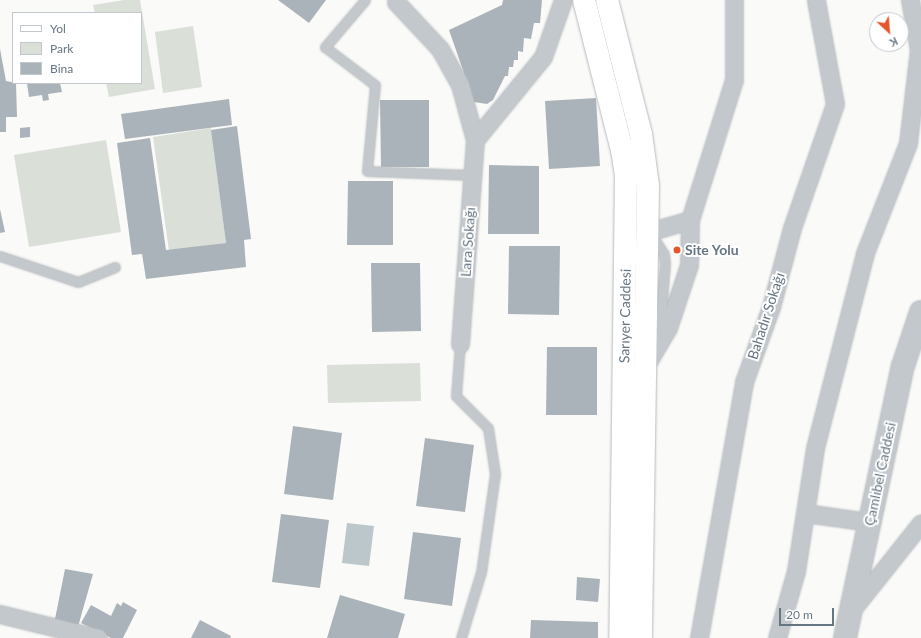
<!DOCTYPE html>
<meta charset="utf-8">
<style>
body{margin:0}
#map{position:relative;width:921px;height:638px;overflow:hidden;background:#fafaf8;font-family:Lato,sans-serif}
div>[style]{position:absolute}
.green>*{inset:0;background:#dadfd7}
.water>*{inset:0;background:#bbc7cb}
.building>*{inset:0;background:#aab3b9}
.roads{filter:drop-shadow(0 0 1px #b5babe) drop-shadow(0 0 1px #b5babe)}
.service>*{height:9px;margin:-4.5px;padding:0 4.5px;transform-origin:4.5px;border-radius:4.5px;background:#c3c8cc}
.minor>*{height:17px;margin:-8.5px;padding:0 8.5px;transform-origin:8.5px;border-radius:8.5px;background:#c3c8cc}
.tertiary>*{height:22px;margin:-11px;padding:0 11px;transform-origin:11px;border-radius:11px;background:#c3c8cc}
.primary>*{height:22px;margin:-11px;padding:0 11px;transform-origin:11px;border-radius:11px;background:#fff}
.dots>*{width:11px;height:11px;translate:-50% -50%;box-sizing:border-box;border:2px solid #fff;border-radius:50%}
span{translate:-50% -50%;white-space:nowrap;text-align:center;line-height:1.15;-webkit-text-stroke:4px #fff;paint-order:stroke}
.street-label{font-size:14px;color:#657683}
.poi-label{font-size:14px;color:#657683;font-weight:700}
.left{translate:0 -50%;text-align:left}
.legend{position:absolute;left:12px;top:12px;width:130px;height:72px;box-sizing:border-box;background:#fff;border:1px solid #c1c8cd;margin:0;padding:5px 7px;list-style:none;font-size:12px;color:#657683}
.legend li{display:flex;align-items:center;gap:8px;height:20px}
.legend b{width:20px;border:1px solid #c1c8cd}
.north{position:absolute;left:869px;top:12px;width:40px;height:40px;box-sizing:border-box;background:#fff;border:1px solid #c1c8cd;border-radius:50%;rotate:154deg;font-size:11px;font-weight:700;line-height:16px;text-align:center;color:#657683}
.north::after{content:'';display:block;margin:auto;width:14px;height:18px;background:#e4572e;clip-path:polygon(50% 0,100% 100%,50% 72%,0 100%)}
.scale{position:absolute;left:779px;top:608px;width:55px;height:18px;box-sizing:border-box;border:2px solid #657683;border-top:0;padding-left:5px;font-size:12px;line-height:14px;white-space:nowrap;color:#657683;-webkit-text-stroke:3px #fff;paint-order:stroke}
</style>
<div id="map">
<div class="green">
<i style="clip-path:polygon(124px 0,140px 0,155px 89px,109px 97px,106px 83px,141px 83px,141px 13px,95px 13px,93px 5px)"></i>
<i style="clip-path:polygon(193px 26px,202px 87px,163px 93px,155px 32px)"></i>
<i style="clip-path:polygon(211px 128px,226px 243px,169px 251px,153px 137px)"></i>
<i style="clip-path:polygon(106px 140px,121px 232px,29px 247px,14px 155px)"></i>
<i style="clip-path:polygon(420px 363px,421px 401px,328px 403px,327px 365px)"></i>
</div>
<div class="water">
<i style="clip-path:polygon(347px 523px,374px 526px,369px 566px,342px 563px)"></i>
</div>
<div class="building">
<i style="clip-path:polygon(278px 0,326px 0,309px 23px)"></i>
<i style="clip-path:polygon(503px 0,542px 0,540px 23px,534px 23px,531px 39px,524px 38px,523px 52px,518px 51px,518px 60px,514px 60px,513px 67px,509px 67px,508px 76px,505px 76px,493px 100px,487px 104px,474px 102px,449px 30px,502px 5px)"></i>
<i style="clip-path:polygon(0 49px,6px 81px,16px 83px,17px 117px,6px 117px,6px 132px,0 132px)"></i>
<i style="clip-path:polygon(27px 83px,60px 83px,62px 92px,48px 94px,49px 100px,43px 101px,42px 95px,29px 97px)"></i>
<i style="clip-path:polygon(596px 98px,600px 166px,549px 169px,545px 101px)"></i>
<i style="clip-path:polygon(229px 99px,232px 125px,125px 139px,121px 114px)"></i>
<i style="clip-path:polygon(380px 100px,429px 100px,429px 167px,381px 167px)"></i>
<i style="clip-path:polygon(237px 126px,251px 239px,244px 240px,246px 267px,146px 279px,142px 254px,132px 255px,117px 143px,150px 138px,166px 250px,226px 243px,211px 130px)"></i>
<i style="clip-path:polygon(30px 127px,30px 137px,20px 138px,20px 128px)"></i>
<i style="clip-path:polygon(489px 165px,539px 166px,539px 234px,488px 234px)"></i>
<i style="clip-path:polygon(348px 181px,393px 181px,393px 245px,347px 245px)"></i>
<i style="clip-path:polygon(0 209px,5px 232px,0 233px)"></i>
<i style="clip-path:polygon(509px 246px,560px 246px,559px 315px,508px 314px)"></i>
<i style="clip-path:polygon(371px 263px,420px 263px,421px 331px,372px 332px)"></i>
<i style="clip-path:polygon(547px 347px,597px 347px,597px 415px,546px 415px)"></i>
<i style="clip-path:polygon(293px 426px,342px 433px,333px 500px,284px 494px)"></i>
<i style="clip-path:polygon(425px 438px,474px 445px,465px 512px,416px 506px)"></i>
<i style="clip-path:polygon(281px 514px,329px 520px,320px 588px,272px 582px)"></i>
<i style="clip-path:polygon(413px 532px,461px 538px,452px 606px,404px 599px)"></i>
<i style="clip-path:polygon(65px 569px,93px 574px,77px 630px,54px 624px)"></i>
<i style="clip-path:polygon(577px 577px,600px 579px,598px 602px,576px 600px)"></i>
<i style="clip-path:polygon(340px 595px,405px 614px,398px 638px,327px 638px)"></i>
<i style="clip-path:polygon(123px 602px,137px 610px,123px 638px,111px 638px,81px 623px,91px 605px,111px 616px,117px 603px,121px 606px)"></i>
<i style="clip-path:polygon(200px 620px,231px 636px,230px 638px,191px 638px)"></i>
<i style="clip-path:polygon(531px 620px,598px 622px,598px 638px,530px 638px)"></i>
</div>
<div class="roads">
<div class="service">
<i style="left:365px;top:0;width:62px;rotate:130.4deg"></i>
<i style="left:325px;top:47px;width:63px;rotate:37.2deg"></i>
<i style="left:375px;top:85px;width:86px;rotate:95.3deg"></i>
<i style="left:367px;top:171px;width:106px;rotate:2.2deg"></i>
<i style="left:651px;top:234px;width:24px;rotate:57deg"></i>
<i style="left:664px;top:254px;width:10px;rotate:84deg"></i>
<i style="left:665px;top:264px;width:62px;rotate:94.6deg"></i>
<i style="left:0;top:256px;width:82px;rotate:18.4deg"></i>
<i style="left:78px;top:282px;width:40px;rotate:-22deg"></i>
<i style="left:460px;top:344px;width:52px;rotate:94.4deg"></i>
<i style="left:456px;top:396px;width:45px;rotate:45deg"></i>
<i style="left:488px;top:428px;width:47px;rotate:81.3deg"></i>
<i style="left:495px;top:474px;width:99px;rotate:98.1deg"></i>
<i style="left:481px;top:572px;width:69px;rotate:106.9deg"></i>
</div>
<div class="minor">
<i style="left:396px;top:2px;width:64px;rotate:46.9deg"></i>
<i style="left:440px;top:49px;width:41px;rotate:60.9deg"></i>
<i style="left:460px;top:85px;width:57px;rotate:74.7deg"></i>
<i style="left:648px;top:232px;width:44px;rotate:-15.9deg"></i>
<i style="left:460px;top:344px;width:205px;rotate:-85.8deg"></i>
<i style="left:475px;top:140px;width:107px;rotate:-50.7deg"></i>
<i style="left:543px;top:57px;width:60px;rotate:-70.7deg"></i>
<i style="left:645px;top:367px;width:45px;rotate:-59.5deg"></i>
<i style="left:668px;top:328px;width:66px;rotate:-71.6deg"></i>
<i style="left:689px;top:265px;width:45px;rotate:-88.7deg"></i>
<i style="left:690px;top:220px;width:147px;rotate:-72.6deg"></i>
<i style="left:734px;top:80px;width:80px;rotate:-90deg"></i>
<i style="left:805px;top:513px;width:66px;rotate:7.9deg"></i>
<i style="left:851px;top:611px;width:112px;rotate:-51.5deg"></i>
<i style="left:0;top:614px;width:101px;rotate:13.8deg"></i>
<i style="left:699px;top:638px;width:260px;rotate:-80deg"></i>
<i style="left:744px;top:382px;width:80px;rotate:-70.2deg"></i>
<i style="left:771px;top:307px;width:82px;rotate:-75.1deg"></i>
<i style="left:792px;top:228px;width:131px;rotate:-70.9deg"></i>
<i style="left:835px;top:104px;width:106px;rotate:-100.4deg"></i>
<i style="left:777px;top:638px;width:70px;rotate:-74.2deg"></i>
<i style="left:796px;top:571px;width:124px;rotate:-81.2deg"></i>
<i style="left:815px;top:448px;width:201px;rotate:-75.6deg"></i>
<i style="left:865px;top:253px;width:118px;rotate:-68.6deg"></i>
<i style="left:908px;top:143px;width:94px;rotate:-83.3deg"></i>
<i style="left:919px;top:50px;width:51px;rotate:-100.2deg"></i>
</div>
<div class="tertiary">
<i style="left:845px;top:638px;width:278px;rotate:-78deg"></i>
<i style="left:903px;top:366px;width:57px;rotate:-71.6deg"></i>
</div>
<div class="primary">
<i style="left:584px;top:0;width:155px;rotate:75.8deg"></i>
<i style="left:622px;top:150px;width:25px;rotate:81deg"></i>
<i style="left:626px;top:175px;width:463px;rotate:90.7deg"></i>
<i style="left:607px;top:0;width:138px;rotate:75.8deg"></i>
<i style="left:641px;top:134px;width:52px;rotate:82.3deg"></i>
<i style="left:648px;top:186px;width:452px;rotate:90.9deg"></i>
</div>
</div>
<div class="dots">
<i style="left:677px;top:250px;background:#e4572e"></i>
</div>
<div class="street-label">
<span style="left:468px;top:242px;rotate:-86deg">Lara Sokağı</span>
<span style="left:625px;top:316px;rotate:-89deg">Sarıyer Caddesi</span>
<span style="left:766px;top:316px;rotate:-72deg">Bahadır Sokağı</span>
<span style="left:880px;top:474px;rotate:-78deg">Çamlıbel Caddesi</span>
</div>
<div class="poi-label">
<span class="left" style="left:685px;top:250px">Site Yolu</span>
</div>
<ul class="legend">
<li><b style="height:5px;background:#fff"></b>Yol</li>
<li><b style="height:11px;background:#dadfd7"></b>Park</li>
<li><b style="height:11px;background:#aab3b9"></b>Bina</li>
</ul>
<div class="north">K</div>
<div class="scale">20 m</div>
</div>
